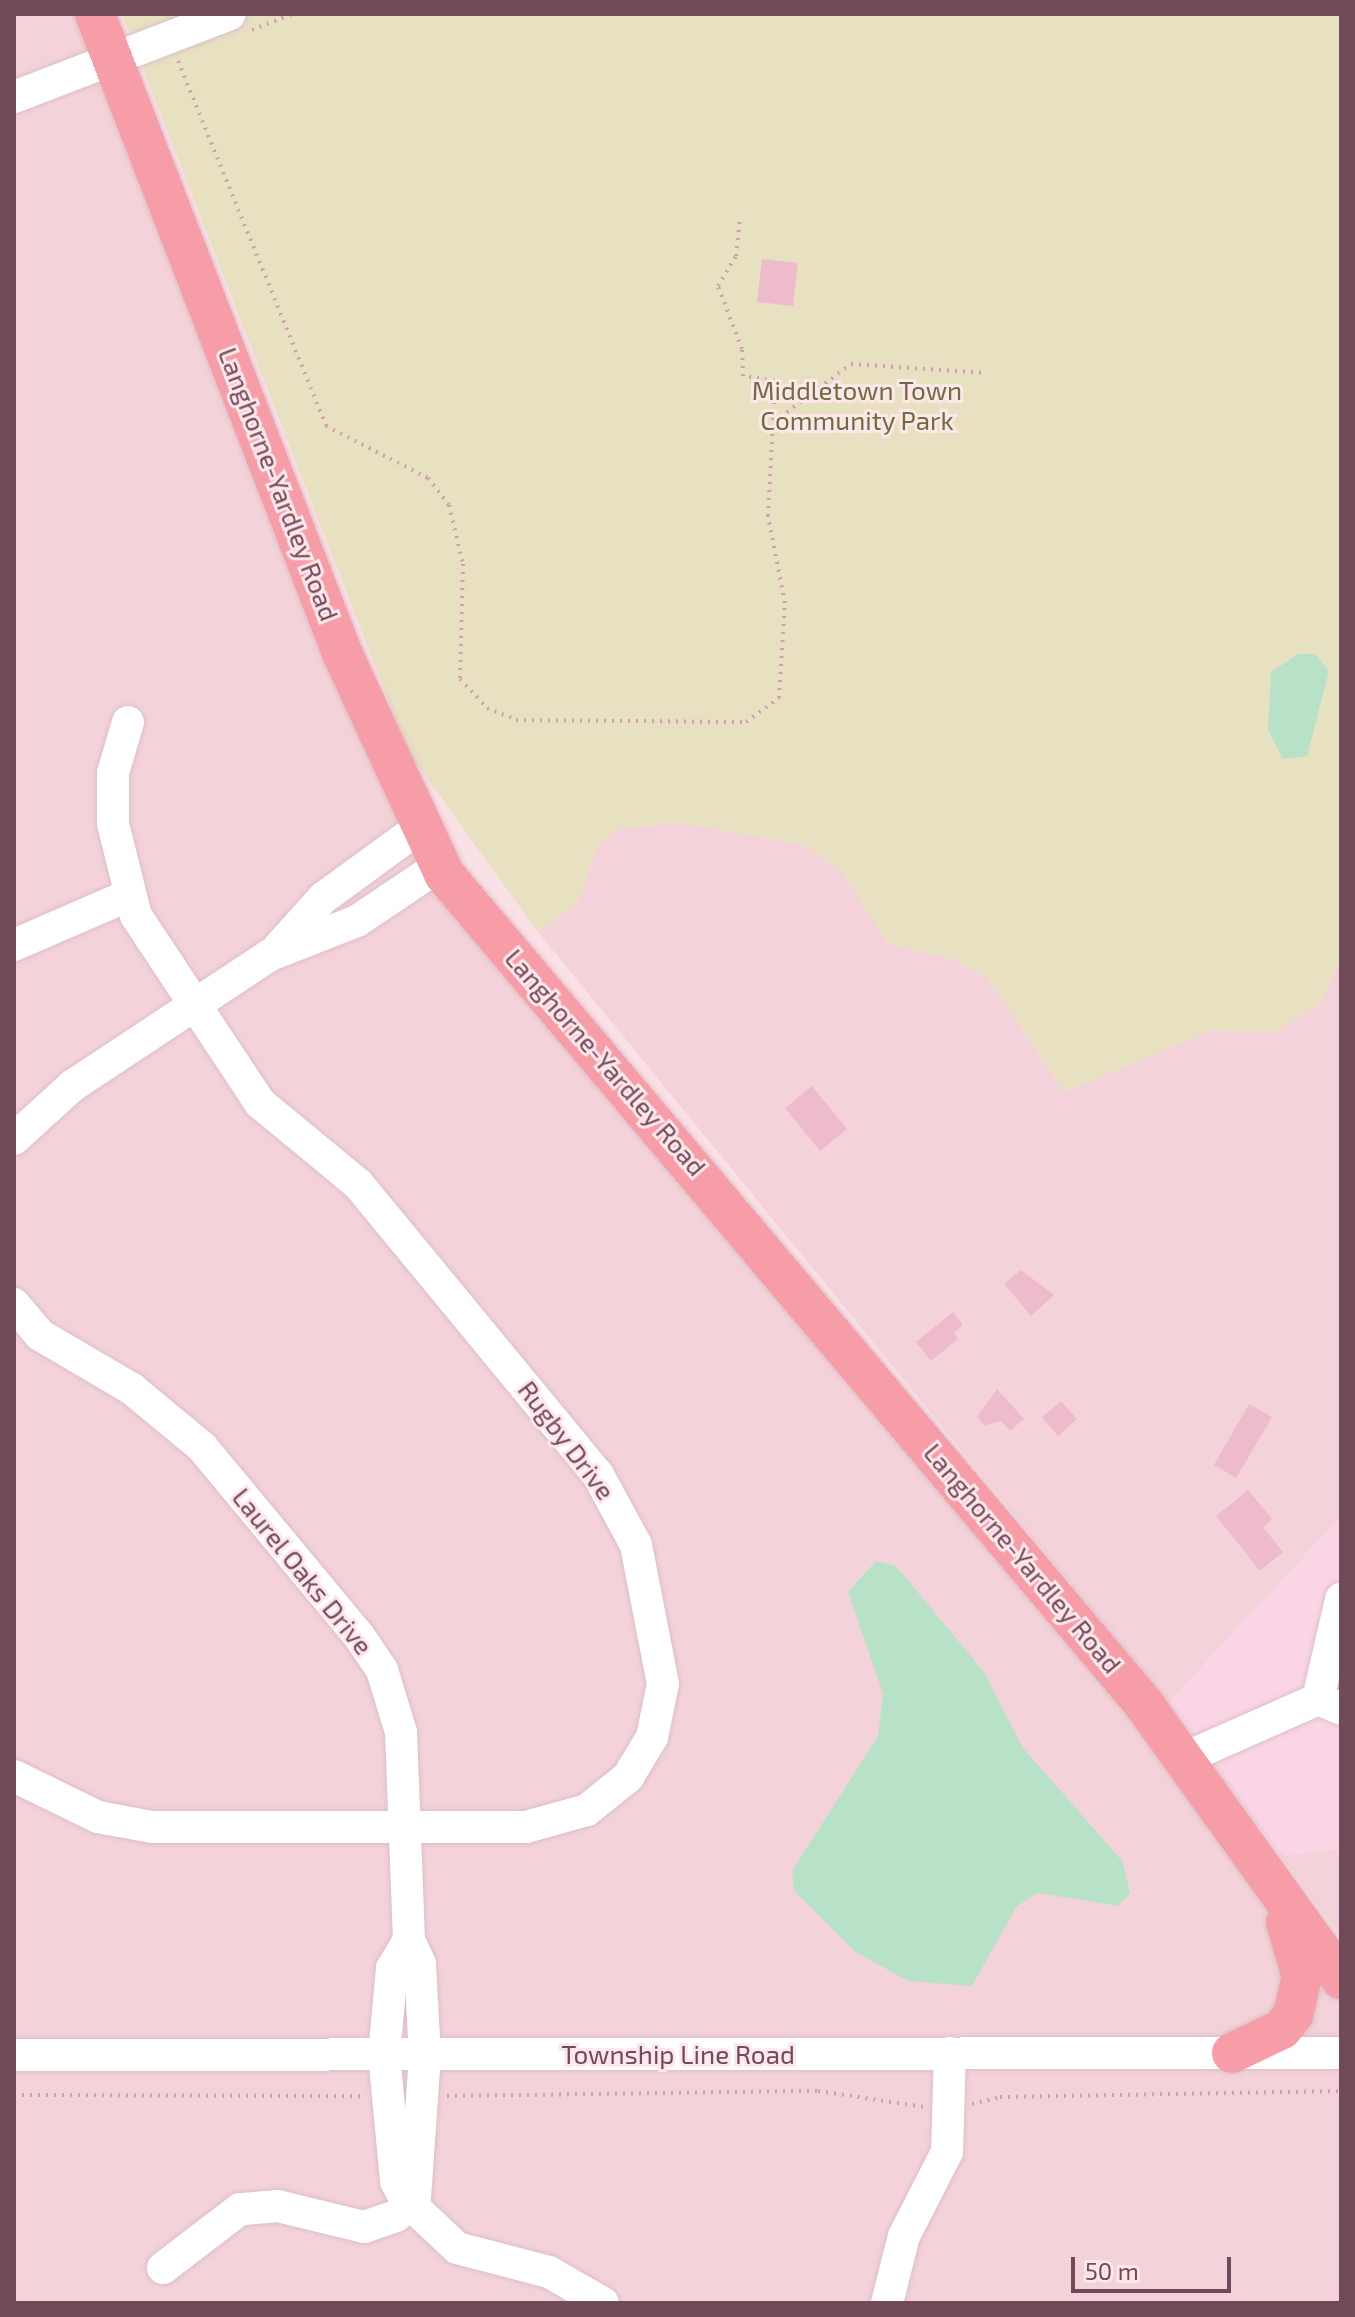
<!DOCTYPE html>
<style>
body{margin:0}
#map{position:relative;width:1355px;height:2317px;overflow:hidden;background:#fae1e5;font-family:"Exo 2",sans-serif}
div>[style]{position:absolute}
.residential>*{inset:0;background:#f3d3d9}
.commercial>*{inset:0;background:#fad5e6}
.green>*{inset:0;background:#e7e0c1}
.water>*{inset:0;background:#b7e2c8}
.building>*{inset:0;background:#eebbcd}
.path>*{height:4px;margin-top:-2px;transform-origin:0;background:repeating-linear-gradient(90deg,#d29eb1 0 2px,transparent 0 8px)}
.roads{filter:drop-shadow(0 0 2px #debec7) drop-shadow(0 0 2px #debec7)}
.minor>*{height:32px;margin:-16px;padding:0 16px;transform-origin:16px;border-radius:16px;background:#fff}
.major>*{height:40px;margin:-20px;padding:0 20px;transform-origin:20px;border-radius:20px;background:#f69da8}
span{translate:-50% -50%;white-space:nowrap;text-align:center;line-height:1.15;-webkit-text-stroke:6px #fee7ea;paint-order:stroke}
.park-label{font-size:26px;color:#6f6d40}
.street-label{font-size:26px;color:#704a59}
.frame{position:absolute;inset:0;border:16px solid #704a59;pointer-events:none}
.scale{position:absolute;left:1071px;top:2257px;width:160px;height:36px;box-sizing:border-box;border:4px solid #704a59;border-top:0;padding-left:10px;font-size:24px;line-height:28px;white-space:nowrap;color:#704a59;-webkit-text-stroke:6px #fee7ea;paint-order:stroke}
</style>
<div id="map">
<div class="residential">
<i style="clip-path:polygon(14px 14px,95px 14px,410px 814px,1341px 1979px,1341px 2303px,14px 2303px)"></i>
<i style="clip-path:polygon(680px 823px,803px 845px,843px 872px,888px 944px,949px 958px,987px 977px,1064px 1092px,1215px 1029px,1273px 1033px,1320px 1004px,1341px 957px,1341px 1937px,1168px 1703px,538px 932px,577px 904px,597px 846px,618px 829px)"></i>
</div>
<div class="commercial">
<i style="clip-path:polygon(1341px 1516px,1341px 1849px,1283px 1856px,1168px 1703px)"></i>
</div>
<div class="green">
<i style="clip-path:polygon(122px 14px,1341px 14px,1341px 957px,1320px 1004px,1273px 1033px,1214px 1030px,1064px 1092px,987px 977px,949px 958px,888px 944px,843px 872px,803px 845px,680px 823px,618px 829px,597px 846px,577px 904px,538px 932px,409px 753px)"></i>
</div>
<div class="water">
<i style="clip-path:polygon(1298px 654px,1315px 654px,1329px 671px,1307px 756px,1283px 759px,1268px 730px,1271px 672px)"></i>
<i style="clip-path:polygon(876px 1561px,896px 1566px,984px 1672px,1023px 1748px,1123px 1862px,1130px 1893px,1118px 1906px,1038px 1893px,1017px 1906px,972px 1986px,908px 1981px,854px 1951px,794px 1891px,792px 1871px,878px 1736px,883px 1694px,848px 1592px)"></i>
</div>
<div class="building">
<i style="clip-path:polygon(762px 259px,798px 263px,793px 306px,757px 302px)"></i>
<i style="clip-path:polygon(812px 1086px,847px 1129px,820px 1151px,785px 1108px)"></i>
<i style="clip-path:polygon(1021px 1270px,1054px 1295px,1031px 1316px,1004px 1284px)"></i>
<i style="clip-path:polygon(953px 1312px,963px 1325px,954px 1333px,958px 1339px,931px 1361px,916px 1342px)"></i>
<i style="clip-path:polygon(997px 1389px,1024px 1419px,1010px 1431px,1001px 1421px,984px 1426px,977px 1417px)"></i>
<i style="clip-path:polygon(1061px 1401px,1077px 1419px,1058px 1436px,1042px 1417px)"></i>
<i style="clip-path:polygon(1249px 1404px,1272px 1417px,1236px 1478px,1214px 1465px)"></i>
<i style="clip-path:polygon(1248px 1490px,1272px 1519px,1263px 1527px,1283px 1552px,1260px 1571px,1216px 1516px)"></i>
</div>
<div class="path">
<i style="left:252px;top:30px;width:43px;rotate:-21.8deg"></i>
<i style="left:178px;top:61px;width:394px;rotate:67.9deg"></i>
<i style="left:326px;top:426px;width:114px;rotate:27deg"></i>
<i style="left:428px;top:478px;width:34px;rotate:52deg"></i>
<i style="left:449px;top:505px;width:61px;rotate:76.7deg"></i>
<i style="left:463px;top:564px;width:115px;rotate:91.5deg"></i>
<i style="left:460px;top:679px;width:40px;rotate:47deg"></i>
<i style="left:487px;top:708px;width:31px;rotate:22deg"></i>
<i style="left:516px;top:720px;width:230px;rotate:0.5deg"></i>
<i style="left:746px;top:722px;width:41px;rotate:-36deg"></i>
<i style="left:779px;top:698px;width:95px;rotate:-86.4deg"></i>
<i style="left:785px;top:603px;width:89px;rotate:-101.1deg"></i>
<i style="left:768px;top:516px;width:135px;rotate:-87deg"></i>
<i style="left:775px;top:381px;width:32px;rotate:-171deg"></i>
<i style="left:743px;top:376px;width:27px;rotate:-92deg"></i>
<i style="left:742px;top:349px;width:67px;rotate:-110.9deg"></i>
<i style="left:718px;top:286px;width:35px;rotate:-59deg"></i>
<i style="left:736px;top:256px;width:38px;rotate:-84deg"></i>
<i style="left:774px;top:422px;width:96px;rotate:-37deg"></i>
<i style="left:851px;top:364px;width:136px;rotate:3.8deg"></i>
<i style="left:14px;top:2095px;width:348px;rotate:0.2deg"></i>
<i style="left:447px;top:2096px;width:371px;rotate:-0.8deg"></i>
<i style="left:818px;top:2091px;width:108px;rotate:8.5deg"></i>
<i style="left:972px;top:2104px;width:29px;rotate:-14deg"></i>
<i style="left:1000px;top:2097px;width:341px;rotate:-1deg"></i>
</div>
<div class="roads">
<div class="minor">
<i style="left:14px;top:97px;width:231px;rotate:-21deg"></i>
<i style="left:14px;top:945px;width:123px;rotate:-23.4deg"></i>
<i style="left:279px;top:947px;width:66px;rotate:-48.1deg"></i>
<i style="left:323px;top:898px;width:119px;rotate:-36.1deg"></i>
<i style="left:14px;top:1139px;width:79px;rotate:-42.4deg"></i>
<i style="left:72px;top:1086px;width:237px;rotate:-33.5deg"></i>
<i style="left:270px;top:955px;width:93px;rotate:-21.3deg"></i>
<i style="left:357px;top:921px;width:99px;rotate:-33.9deg"></i>
<i style="left:14px;top:1304px;width:40px;rotate:50deg"></i>
<i style="left:40px;top:1335px;width:107px;rotate:30.4deg"></i>
<i style="left:132px;top:1389px;width:91px;rotate:39.6deg"></i>
<i style="left:202px;top:1447px;width:246px;rotate:50.3deg"></i>
<i style="left:359px;top:1636px;width:41px;rotate:55.9deg"></i>
<i style="left:382px;top:1670px;width:65px;rotate:73deg"></i>
<i style="left:401px;top:1732px;width:208px;rotate:87.8deg"></i>
<i style="left:409px;top:1940px;width:26px;rotate:65deg"></i>
<i style="left:420px;top:1964px;width:91px;rotate:86.9deg"></i>
<i style="left:425px;top:2055px;width:144px;rotate:94deg"></i>
<i style="left:415px;top:2199px;width:25px;rotate:138deg"></i>
<i style="left:396px;top:2216px;width:34px;rotate:161deg"></i>
<i style="left:364px;top:2227px;width:89px;rotate:-166.3deg"></i>
<i style="left:278px;top:2206px;width:38px;rotate:175deg"></i>
<i style="left:240px;top:2209px;width:97px;rotate:142.5deg"></i>
<i style="left:1318px;top:1699px;width:103px;rotate:-77deg"></i>
<i style="left:1185px;top:1758px;width:145px;rotate:-23.9deg"></i>
<i style="left:1318px;top:1699px;width:25px;rotate:23deg"></i>
<i style="left:14px;top:1776px;width:93px;rotate:26deg"></i>
<i style="left:98px;top:1817px;width:55px;rotate:10.5deg"></i>
<i style="left:152px;top:1827px;width:374px"></i>
<i style="left:526px;top:1827px;width:63px;rotate:-15.6deg"></i>
<i style="left:587px;top:1810px;width:53px;rotate:-38.8deg"></i>
<i style="left:628px;top:1777px;width:47px;rotate:-59deg"></i>
<i style="left:652px;top:1737px;width:54px;rotate:-78.3deg"></i>
<i style="left:663px;top:1684px;width:142px;rotate:-101deg"></i>
<i style="left:636px;top:1545px;width:80px;rotate:-118.5deg"></i>
<i style="left:598px;top:1475px;width:377px;rotate:-129.5deg"></i>
<i style="left:358px;top:1184px;width:127px;rotate:-140.4deg"></i>
<i style="left:260px;top:1103px;width:224px;rotate:-123.5deg"></i>
<i style="left:136px;top:916px;width:95px;rotate:-104deg"></i>
<i style="left:113px;top:824px;width:51px;rotate:-90deg"></i>
<i style="left:113px;top:773px;width:53px;rotate:-73.6deg"></i>
<i style="left:409px;top:1940px;width:33px;rotate:121deg"></i>
<i style="left:392px;top:1968px;width:86px;rotate:95.3deg"></i>
<i style="left:384px;top:2054px;width:128px;rotate:84.6deg"></i>
<i style="left:396px;top:2181px;width:20px;rotate:63deg"></i>
<i style="left:405px;top:2199px;width:71px;rotate:43.3deg"></i>
<i style="left:457px;top:2248px;width:95px;rotate:14.6deg"></i>
<i style="left:549px;top:2272px;width:62px;rotate:29.9deg"></i>
<i style="left:14px;top:2055px;width:1327px;rotate:-0.09deg"></i>
<i style="left:887px;top:2303px;width:69px;rotate:-75.8deg"></i>
<i style="left:904px;top:2236px;width:94px;rotate:-62.9deg"></i>
<i style="left:947px;top:2152px;width:99px;rotate:-88.3deg"></i>
</div>
<div class="major">
<i style="left:95px;top:14px;width:687px;rotate:68.85deg"></i>
<i style="left:343px;top:655px;width:241px;rotate:65.2deg"></i>
<i style="left:444px;top:874px;width:1084px;rotate:49.86deg"></i>
<i style="left:1143px;top:1703px;width:340px;rotate:54.3deg"></i>
<i style="left:1232px;top:2053px;width:55px;rotate:-25.6deg"></i>
<i style="left:1282px;top:2029px;width:18px;rotate:-52deg"></i>
<i style="left:1293px;top:2015px;width:39px;rotate:-77deg"></i>
<i style="left:1302px;top:1977px;width:57px;rotate:-106.2deg"></i>
</div>
</div>
<div class="park-label">
<span style="left:857px;top:405px">Middletown Town<br>Community Park</span>
</div>
<div class="street-label">
<span style="left:279px;top:484px;rotate:69deg">Langhorne-Yardley Road</span>
<span style="left:606px;top:1062px;rotate:49deg">Langhorne-Yardley Road</span>
<span style="left:567px;top:1440px;rotate:53deg">Rugby Drive</span>
<span style="left:1023px;top:1558px;rotate:50deg">Langhorne-Yardley Road</span>
<span style="left:303px;top:1571px;rotate:51deg">Laurel Oaks Drive</span>
<span style="left:678px;top:2054px">Township Line Road</span>
</div>
<div class="frame"></div>
<div class="scale">50 m</div>
</div>
